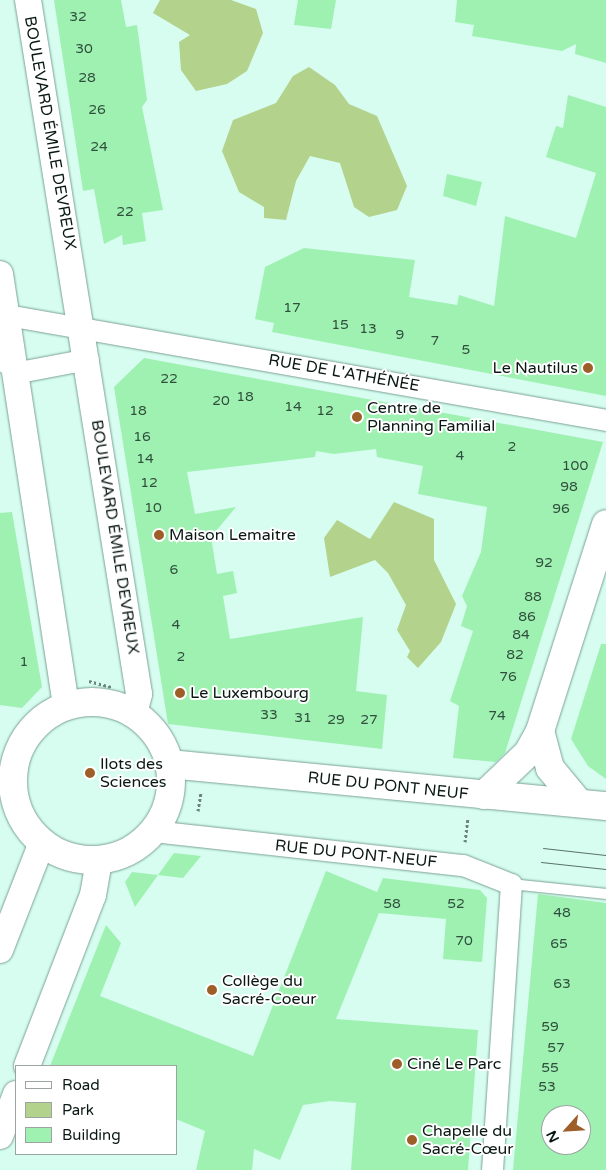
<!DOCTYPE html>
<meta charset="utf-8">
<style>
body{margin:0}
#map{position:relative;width:606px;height:1170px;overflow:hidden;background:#d6fdf0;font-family:"Varela Round",sans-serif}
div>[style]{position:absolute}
.green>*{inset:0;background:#b3d28b}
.building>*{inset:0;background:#9ff1b2}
.path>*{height:3px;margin-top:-1.5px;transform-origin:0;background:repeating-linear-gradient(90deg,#6c857d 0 2.5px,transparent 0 5px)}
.roads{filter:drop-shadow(0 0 1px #7ca195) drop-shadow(0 0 1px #7ca195)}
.service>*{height:10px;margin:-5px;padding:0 5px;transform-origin:5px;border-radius:5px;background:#fff}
.minor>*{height:21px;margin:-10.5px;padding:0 10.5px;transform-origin:10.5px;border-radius:10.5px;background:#fff}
.tertiary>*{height:26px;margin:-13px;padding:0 13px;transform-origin:13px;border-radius:13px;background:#fff}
.secondary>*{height:28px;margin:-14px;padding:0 14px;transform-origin:14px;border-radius:14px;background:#fff}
.secondary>.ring{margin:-14px;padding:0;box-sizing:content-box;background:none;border:28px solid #fff;border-radius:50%}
.tram>*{height:1px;margin:-0.5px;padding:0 0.5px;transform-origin:0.5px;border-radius:0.5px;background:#5a716a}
.dots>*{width:14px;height:14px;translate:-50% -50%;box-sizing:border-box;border:2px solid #fff;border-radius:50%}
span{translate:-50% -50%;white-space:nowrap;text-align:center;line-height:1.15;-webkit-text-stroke:4px #fff;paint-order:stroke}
.number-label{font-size:14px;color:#2f4e3c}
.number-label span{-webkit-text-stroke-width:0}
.street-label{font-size:16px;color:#0a1814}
.poi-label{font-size:16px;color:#0a1814}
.right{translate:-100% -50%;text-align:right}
.left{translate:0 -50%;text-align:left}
.legend{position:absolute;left:15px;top:1065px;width:162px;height:90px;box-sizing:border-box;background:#fff;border:1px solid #9da3a1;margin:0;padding:6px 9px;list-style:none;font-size:15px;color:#0a1814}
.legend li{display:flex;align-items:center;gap:10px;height:25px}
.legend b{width:25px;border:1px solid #9da3a1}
.north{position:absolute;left:541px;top:1105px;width:50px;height:50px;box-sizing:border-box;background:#fff;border:1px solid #9da3a1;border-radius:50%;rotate:244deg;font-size:14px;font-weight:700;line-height:20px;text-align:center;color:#0a1814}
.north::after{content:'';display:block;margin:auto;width:18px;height:22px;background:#9e5e27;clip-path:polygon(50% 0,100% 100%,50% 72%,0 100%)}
</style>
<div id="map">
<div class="green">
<i style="clip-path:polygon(160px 0,231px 0,256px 9px,263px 33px,247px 71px,227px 84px,196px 91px,181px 70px,179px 42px,190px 35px,153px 13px)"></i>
<i style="clip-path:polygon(309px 67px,335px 85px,349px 104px,377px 116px,407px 186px,397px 210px,369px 217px,354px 207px,340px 163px,310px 156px,296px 181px,286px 220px,264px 218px,264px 207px,239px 192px,222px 151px,233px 120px,276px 103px,293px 76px)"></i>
<i style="clip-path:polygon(394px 502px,434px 519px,434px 560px,456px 604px,441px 642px,418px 668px,407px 657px,410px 651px,397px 630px,406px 605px,388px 573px,375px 560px,330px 577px,324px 538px,337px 520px,370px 539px)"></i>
</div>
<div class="building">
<i style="clip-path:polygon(54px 0,121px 0,126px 27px,137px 25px,147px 100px,142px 107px,163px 210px,142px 213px,146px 241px,123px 245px,122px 235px,104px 244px,94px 189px,83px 191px)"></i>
<i style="clip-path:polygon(298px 0,336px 0,331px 29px,294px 25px)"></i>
<i style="clip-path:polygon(457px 0,606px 0,606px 63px,575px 54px,576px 44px,562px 51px,472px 36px,474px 25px,455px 22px)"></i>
<i style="clip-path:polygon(568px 95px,606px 107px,606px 396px,272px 332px,274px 323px,255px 319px,265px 267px,304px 248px,415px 260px,409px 297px,457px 305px,459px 295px,494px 306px,505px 216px,576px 238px,596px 173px,546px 157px,556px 126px,563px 128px)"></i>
<i style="clip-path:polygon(447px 174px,482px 182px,476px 206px,443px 196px)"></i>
<i style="clip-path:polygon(144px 358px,603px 442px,505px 753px,496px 762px,453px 758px,459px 706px,450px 701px,473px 631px,461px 626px,467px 606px,462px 596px,481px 552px,487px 507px,418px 494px,423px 466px,377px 457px,376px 449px,334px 454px,316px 451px,315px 457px,187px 472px,195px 514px,236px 507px,211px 537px,217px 574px,233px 571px,237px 593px,223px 596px,230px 639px,363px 617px,356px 691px,387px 695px,382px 749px,168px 724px,114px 387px)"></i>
<i style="clip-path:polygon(12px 512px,42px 687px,22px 708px,0 705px,0 513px)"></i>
<i style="clip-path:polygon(601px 644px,606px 644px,606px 779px,588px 766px,571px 739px)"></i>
<i style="clip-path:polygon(174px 853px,201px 856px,183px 878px,158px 875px,135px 907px,125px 882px,132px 872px,158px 875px)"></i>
<i style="clip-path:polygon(326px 871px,377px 892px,383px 878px,480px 890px,487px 898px,482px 962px,443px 959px,446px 919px,379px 913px,336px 1019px,478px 1030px,468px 1170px,351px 1170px,356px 1103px,330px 1101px,303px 1105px,280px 1160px,254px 1149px,252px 1170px,196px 1170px,205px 1131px,176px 1119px,176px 1066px,50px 1066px,106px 925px,121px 943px,100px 996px,253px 1056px)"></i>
<i style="clip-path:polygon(evenodd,538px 894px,606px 903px,606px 1170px,513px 1170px,538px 894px,551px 1115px,581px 1115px,581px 1145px,551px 1145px,551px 1115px)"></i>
</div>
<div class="path">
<i style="left:89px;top:681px;width:24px;rotate:15deg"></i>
<i style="left:198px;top:811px;width:18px;rotate:-81deg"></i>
<i style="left:465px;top:842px;width:23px;rotate:-83deg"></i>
</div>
<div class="roads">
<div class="service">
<i style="left:511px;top:884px;width:96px;rotate:6deg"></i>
</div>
<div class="minor">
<i style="left:7px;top:315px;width:608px;rotate:9.94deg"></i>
<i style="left:2px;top:360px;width:21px;rotate:35deg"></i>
<i style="left:19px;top:372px;width:70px;rotate:-10.7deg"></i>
<i style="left:153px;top:831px;width:312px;rotate:6.3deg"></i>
<i style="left:463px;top:865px;width:52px;rotate:21.6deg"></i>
<i style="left:511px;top:884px;width:287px;rotate:93.8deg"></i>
</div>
<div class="tertiary">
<i style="left:28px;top:0;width:703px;rotate:80.91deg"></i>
<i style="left:139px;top:694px;width:21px;rotate:104deg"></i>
<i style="left:0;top:274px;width:437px;rotate:81.3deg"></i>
<i style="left:0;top:950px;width:116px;rotate:-68.7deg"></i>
<i style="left:27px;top:1066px;width:183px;rotate:-68.9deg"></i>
<i style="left:93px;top:895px;width:36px;rotate:-80deg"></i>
<i style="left:0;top:1136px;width:45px;rotate:-69.1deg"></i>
</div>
<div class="secondary">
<i class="ring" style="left:13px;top:702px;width:130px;height:130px"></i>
<i style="left:169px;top:764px;width:439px;rotate:5.5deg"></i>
<i style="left:484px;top:795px;width:61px;rotate:-43.7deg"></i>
<i style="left:528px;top:753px;width:25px;rotate:-61deg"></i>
<i style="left:578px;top:802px;width:44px;rotate:-129.5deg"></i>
<i style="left:550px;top:768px;width:38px;rotate:-105deg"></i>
<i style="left:540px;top:731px;width:217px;rotate:-72.3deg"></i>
</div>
</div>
<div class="tram">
<i style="left:543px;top:848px;width:63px;rotate:6.3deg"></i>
<i style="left:541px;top:862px;width:65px;rotate:6.1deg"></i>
</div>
<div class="dots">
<i style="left:588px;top:368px;background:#9e5e27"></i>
<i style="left:357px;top:417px;background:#9e5e27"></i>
<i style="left:159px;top:535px;background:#9e5e27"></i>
<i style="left:180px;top:693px;background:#9e5e27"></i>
<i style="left:90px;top:773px;background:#9e5e27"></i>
<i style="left:212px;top:990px;background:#9e5e27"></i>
<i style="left:397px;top:1064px;background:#9e5e27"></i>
<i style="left:412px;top:1140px;background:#9e5e27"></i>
</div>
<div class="number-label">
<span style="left:78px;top:17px">32</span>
<span style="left:84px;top:49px">30</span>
<span style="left:87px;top:78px">28</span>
<span style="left:97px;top:110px">26</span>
<span style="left:99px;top:147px">24</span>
<span style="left:125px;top:212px">22</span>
<span style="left:292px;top:308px">17</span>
<span style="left:340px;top:325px">15</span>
<span style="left:368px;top:329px">13</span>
<span style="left:400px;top:335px">9</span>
<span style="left:435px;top:341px">7</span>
<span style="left:466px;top:350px">5</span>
<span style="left:169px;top:379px">22</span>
<span style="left:245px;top:397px">18</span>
<span style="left:221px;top:401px">20</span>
<span style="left:293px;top:407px">14</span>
<span style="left:138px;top:411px">18</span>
<span style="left:325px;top:411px">12</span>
<span style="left:142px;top:437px">16</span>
<span style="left:512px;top:447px">2</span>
<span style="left:460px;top:456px">4</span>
<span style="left:145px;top:459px">14</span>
<span style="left:575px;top:466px">100</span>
<span style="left:149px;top:483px">12</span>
<span style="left:569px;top:487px">98</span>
<span style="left:153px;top:508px">10</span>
<span style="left:561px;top:509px">96</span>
<span style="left:544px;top:563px">92</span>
<span style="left:174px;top:570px">6</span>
<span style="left:533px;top:597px">88</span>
<span style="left:527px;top:617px">86</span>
<span style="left:176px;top:625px">4</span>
<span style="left:521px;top:635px">84</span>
<span style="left:515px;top:655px">82</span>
<span style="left:181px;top:657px">2</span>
<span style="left:24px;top:662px">1</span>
<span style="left:508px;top:677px">76</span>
<span style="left:269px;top:715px">33</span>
<span style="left:497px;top:716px">74</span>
<span style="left:303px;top:718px">31</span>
<span style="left:336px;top:720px">29</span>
<span style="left:369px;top:720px">27</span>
<span style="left:392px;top:904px">58</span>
<span style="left:456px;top:904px">52</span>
<span style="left:562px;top:913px">48</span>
<span style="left:464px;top:941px">70</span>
<span style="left:559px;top:944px">65</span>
<span style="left:562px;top:984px">63</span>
<span style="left:550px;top:1027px">59</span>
<span style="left:556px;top:1048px">57</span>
<span style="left:550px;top:1068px">55</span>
<span style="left:547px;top:1087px">53</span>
</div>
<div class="street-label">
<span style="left:50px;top:133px;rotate:80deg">BOULEVARD ÉMILE DEVREUX</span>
<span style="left:344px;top:373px;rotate:10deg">RUE DE L'ATHÉNÉE</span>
<span style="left:115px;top:537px;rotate:81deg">BOULEVARD ÉMILE DEVREUX</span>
<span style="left:388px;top:786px;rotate:6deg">RUE DU PONT NEUF</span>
<span style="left:356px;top:854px;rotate:6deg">RUE DU PONT-NEUF</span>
</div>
<div class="poi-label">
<span class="right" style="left:578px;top:368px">Le Nautilus</span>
<span class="left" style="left:367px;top:417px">Centre de<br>Planning Familial</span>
<span class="left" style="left:169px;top:535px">Maison Lemaitre</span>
<span class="left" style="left:190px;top:693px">Le Luxembourg</span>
<span class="left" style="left:100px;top:773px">Ilots des<br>Sciences</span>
<span class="left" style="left:222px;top:990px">Collège du<br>Sacré-Coeur</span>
<span class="left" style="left:407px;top:1064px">Ciné Le Parc</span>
<span class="left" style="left:422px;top:1140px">Chapelle du<br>Sacré-Cœur</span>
</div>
<ul class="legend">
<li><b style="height:6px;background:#fff"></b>Road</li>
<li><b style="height:14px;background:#b3d28b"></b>Park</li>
<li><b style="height:14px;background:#9ff1b2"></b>Building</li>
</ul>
<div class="north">N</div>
</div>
